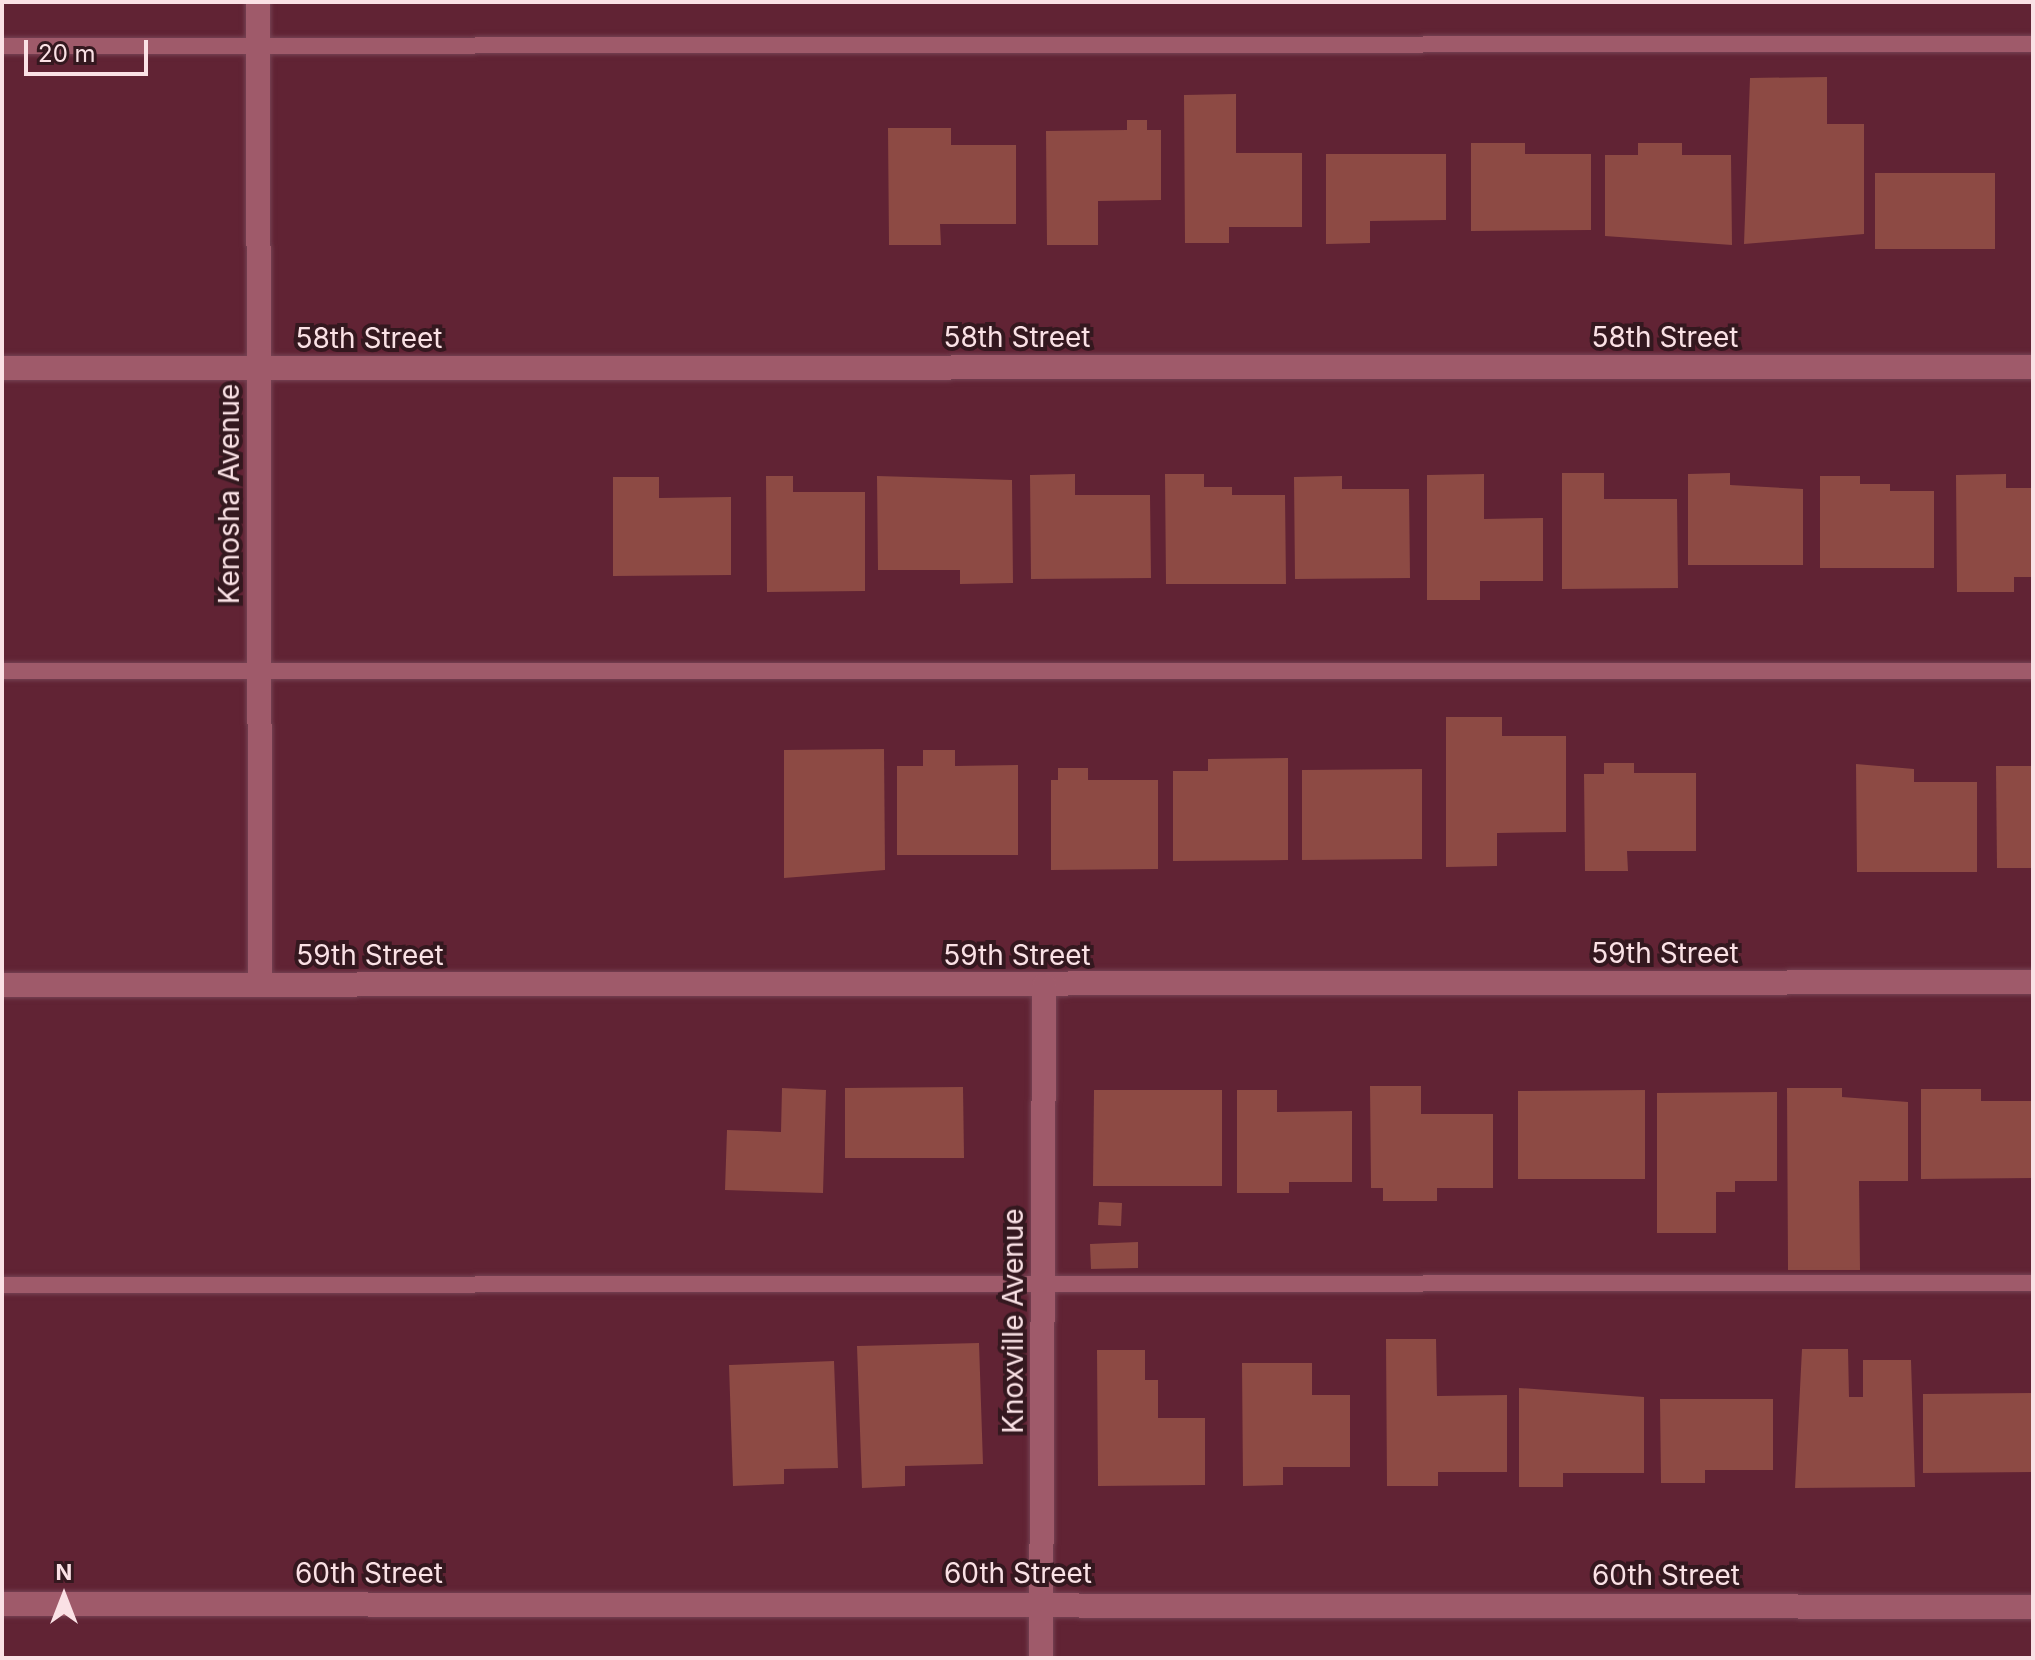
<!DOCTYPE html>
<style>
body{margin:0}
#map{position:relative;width:2035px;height:1660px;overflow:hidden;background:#612334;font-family:Inter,sans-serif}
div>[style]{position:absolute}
.building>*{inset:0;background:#8d4a44}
.roads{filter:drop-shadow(0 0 2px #764354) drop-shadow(0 0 2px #764354)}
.service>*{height:16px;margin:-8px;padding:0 8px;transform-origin:8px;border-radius:8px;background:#9f5a6a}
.minor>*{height:24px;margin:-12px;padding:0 12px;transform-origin:12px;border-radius:12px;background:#9f5a6a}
.tertiary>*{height:24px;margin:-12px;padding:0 12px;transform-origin:12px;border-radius:12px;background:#9f5a6a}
span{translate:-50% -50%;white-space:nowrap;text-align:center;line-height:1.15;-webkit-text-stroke:8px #34181f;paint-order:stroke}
.street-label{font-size:28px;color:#fae1e5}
.frame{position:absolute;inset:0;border:4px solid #fae1e5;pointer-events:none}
.north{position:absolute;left:24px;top:1556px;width:80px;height:80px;-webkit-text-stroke:6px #34181f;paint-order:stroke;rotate:0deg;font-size:22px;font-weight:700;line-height:32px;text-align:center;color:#fae1e5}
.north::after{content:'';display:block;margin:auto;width:28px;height:36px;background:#fae1e5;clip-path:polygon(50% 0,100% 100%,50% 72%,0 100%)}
.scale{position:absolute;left:24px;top:40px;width:124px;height:36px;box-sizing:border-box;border:4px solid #fae1e5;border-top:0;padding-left:10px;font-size:24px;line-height:28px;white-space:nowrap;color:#fae1e5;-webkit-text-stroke:6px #34181f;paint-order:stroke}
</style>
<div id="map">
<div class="building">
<i style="clip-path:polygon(1827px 77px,1827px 124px,1864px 124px,1864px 234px,1744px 244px,1750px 78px)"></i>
<i style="clip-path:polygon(1236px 94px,1236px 153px,1302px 153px,1302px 227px,1229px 227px,1229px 243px,1185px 243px,1184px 95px)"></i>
<i style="clip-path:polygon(1127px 120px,1147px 120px,1147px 130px,1161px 130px,1161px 200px,1098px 201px,1098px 245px,1047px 245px,1046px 131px,1127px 130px)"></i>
<i style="clip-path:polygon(888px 128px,951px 128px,951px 145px,1016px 145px,1016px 224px,940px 224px,941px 245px,889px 245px)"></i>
<i style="clip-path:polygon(1471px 143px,1525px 143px,1525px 154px,1591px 154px,1591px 230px,1471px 231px)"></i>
<i style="clip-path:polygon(1638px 143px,1682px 143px,1682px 155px,1731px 155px,1732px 245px,1605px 236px,1605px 155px,1638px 155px)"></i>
<i style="clip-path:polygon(1326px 154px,1446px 154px,1446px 220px,1370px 221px,1370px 243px,1326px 244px)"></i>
<i style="clip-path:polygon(1875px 173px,1995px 173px,1995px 249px,1875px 249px)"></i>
<i style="clip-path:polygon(1562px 473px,1604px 473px,1604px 499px,1677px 499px,1678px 588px,1562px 589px)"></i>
<i style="clip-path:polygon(1730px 473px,1730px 485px,1803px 489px,1803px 565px,1688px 565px,1688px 474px)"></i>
<i style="clip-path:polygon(1075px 474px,1075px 495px,1150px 495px,1151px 578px,1031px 579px,1030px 475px)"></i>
<i style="clip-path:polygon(1165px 474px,1204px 474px,1204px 487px,1232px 487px,1232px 495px,1285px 495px,1286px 584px,1166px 584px)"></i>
<i style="clip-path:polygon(1484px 474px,1484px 519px,1543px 518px,1543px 581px,1480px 581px,1480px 600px,1427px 600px,1427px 475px)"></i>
<i style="clip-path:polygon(2006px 474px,2006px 488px,2033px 488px,2033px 577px,2014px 577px,2014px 592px,1957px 592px,1956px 475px)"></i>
<i style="clip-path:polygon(766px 476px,793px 476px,793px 492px,865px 492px,865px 591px,767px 592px)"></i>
<i style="clip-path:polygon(877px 476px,1012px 480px,1013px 583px,960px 584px,960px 570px,878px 570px)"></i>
<i style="clip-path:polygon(1342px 476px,1342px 489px,1409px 489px,1410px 578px,1295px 579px,1294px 477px)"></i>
<i style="clip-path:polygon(1820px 476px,1860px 476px,1860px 484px,1890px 484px,1890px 491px,1934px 491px,1934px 568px,1820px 568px)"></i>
<i style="clip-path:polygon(613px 477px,659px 477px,659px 498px,731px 497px,731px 575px,613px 576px)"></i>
<i style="clip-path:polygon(1446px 717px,1502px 717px,1502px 736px,1566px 736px,1566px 832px,1497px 833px,1497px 866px,1446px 867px)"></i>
<i style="clip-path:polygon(884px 749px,885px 870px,784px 878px,784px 750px)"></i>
<i style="clip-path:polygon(923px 750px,955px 750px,955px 766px,1018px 765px,1018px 855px,897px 855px,897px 766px,923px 766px)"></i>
<i style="clip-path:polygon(1288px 758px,1288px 860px,1173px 861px,1173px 771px,1208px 771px,1208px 759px)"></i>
<i style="clip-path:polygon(1604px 763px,1634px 763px,1634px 773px,1696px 773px,1696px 851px,1627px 851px,1628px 871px,1585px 871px,1584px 774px,1604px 774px)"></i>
<i style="clip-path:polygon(1856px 764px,1914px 769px,1914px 782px,1977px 782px,1977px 872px,1857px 872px)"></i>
<i style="clip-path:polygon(1996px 766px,2033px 766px,2033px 868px,1997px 868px)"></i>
<i style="clip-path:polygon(1058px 768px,1088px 768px,1088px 780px,1158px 780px,1158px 869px,1051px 870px,1051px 780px,1058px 780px)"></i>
<i style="clip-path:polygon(1422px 769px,1422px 859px,1302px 860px,1302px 770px)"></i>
<i style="clip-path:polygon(1370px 1086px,1421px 1086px,1421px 1114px,1493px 1114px,1493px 1188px,1437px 1188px,1437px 1201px,1383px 1201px,1383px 1188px,1371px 1188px)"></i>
<i style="clip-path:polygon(963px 1087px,964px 1158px,845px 1158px,845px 1088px)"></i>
<i style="clip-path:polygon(782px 1088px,826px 1090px,823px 1193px,725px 1190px,727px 1130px,781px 1132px)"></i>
<i style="clip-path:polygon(1787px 1088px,1842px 1088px,1842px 1097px,1908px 1102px,1908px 1181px,1859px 1181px,1860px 1270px,1788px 1270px)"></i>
<i style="clip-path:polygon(1921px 1089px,1981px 1089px,1981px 1101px,2033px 1101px,2033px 1178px,1921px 1179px)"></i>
<i style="clip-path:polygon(1094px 1090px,1222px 1090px,1222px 1186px,1093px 1186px)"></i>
<i style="clip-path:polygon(1237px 1090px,1277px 1090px,1277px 1112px,1352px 1111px,1352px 1182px,1289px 1182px,1289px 1193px,1237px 1193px)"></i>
<i style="clip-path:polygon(1645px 1090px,1645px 1179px,1518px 1179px,1518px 1091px)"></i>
<i style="clip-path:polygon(1777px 1092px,1777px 1181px,1735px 1181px,1735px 1192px,1716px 1192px,1716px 1233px,1657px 1233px,1657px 1093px)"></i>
<i style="clip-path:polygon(1099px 1202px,1122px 1203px,1121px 1226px,1098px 1225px)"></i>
<i style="clip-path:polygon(1138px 1242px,1138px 1268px,1091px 1269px,1090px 1244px)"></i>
<i style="clip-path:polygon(1386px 1339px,1436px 1339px,1437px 1396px,1507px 1395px,1507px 1472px,1438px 1472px,1438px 1486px,1387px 1486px)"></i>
<i style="clip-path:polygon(979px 1343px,983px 1464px,905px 1466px,905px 1486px,862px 1488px,857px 1346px)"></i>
<i style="clip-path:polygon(1802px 1349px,1848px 1349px,1849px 1397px,1863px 1397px,1863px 1360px,1911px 1360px,1915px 1487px,1795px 1488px)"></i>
<i style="clip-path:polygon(1097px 1350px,1145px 1350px,1145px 1380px,1158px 1380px,1158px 1418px,1205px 1418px,1205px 1485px,1098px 1486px)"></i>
<i style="clip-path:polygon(834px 1361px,838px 1468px,784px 1469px,784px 1484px,733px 1486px,729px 1365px)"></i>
<i style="clip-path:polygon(1242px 1363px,1312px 1363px,1312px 1395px,1350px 1395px,1350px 1467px,1283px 1467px,1283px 1485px,1243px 1486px)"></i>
<i style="clip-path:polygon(1519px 1388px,1644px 1397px,1644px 1473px,1563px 1473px,1563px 1487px,1519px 1487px)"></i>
<i style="clip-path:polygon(2033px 1393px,2033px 1472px,1923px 1473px,1923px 1394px)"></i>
<i style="clip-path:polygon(1660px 1399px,1773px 1399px,1773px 1470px,1705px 1470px,1705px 1483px,1661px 1483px)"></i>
</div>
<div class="roads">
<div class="service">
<i style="left:2px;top:46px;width:2031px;rotate:-0.06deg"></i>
<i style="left:2px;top:671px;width:2031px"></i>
<i style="left:2px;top:1285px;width:2031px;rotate:-0.06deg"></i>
</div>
<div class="minor">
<i style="left:258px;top:2px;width:983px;rotate:89.88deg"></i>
<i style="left:2px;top:985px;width:2031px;rotate:-0.08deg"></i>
<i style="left:2px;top:1604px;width:2031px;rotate:0.08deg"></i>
<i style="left:1041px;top:1658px;width:673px;rotate:-89.74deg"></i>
</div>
<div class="tertiary">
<i style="left:2px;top:368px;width:2031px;rotate:-0.03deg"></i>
</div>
</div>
<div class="street-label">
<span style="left:1017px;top:337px">58th Street</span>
<span style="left:1665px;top:337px">58th Street</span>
<span style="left:369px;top:338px">58th Street</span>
<span style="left:229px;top:494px;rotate:-90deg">Kenosha Avenue</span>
<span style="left:1665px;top:953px">59th Street</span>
<span style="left:370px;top:955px">59th Street</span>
<span style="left:1017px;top:955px">59th Street</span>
<span style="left:1013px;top:1321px;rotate:-90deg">Knoxville Avenue</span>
<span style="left:369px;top:1573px">60th Street</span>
<span style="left:1018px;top:1573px">60th Street</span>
<span style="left:1666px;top:1575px">60th Street</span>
</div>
<div class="frame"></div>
<div class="north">N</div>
<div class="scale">20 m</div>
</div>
